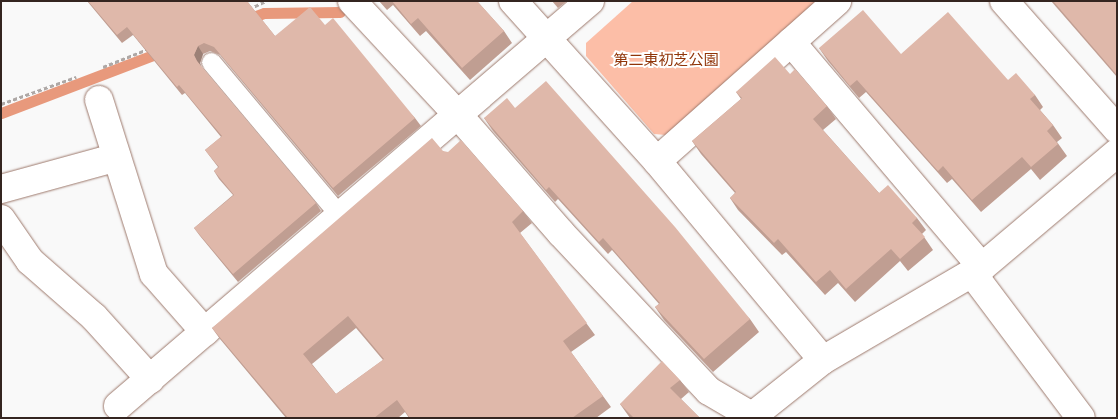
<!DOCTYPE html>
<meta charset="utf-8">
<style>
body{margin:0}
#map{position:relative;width:1118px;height:419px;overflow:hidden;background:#f9f9f9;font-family:Helvetica,"Noto Sans JP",sans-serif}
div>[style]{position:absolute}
.green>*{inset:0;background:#fcbea7}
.stream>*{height:11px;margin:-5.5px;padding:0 5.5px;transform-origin:5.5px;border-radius:5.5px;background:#e8997c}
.path>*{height:3px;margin-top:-1.5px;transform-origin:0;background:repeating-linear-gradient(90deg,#aea8a6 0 4px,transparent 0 6.5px)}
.roads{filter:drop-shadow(0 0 1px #9d796c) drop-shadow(0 0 1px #9d796c)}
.lane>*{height:19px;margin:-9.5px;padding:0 9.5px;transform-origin:9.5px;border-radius:9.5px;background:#fff}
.street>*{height:28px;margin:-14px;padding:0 14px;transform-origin:14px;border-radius:14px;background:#fff}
.wall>*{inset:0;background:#c09e92}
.shaded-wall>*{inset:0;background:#9c8177}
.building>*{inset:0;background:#dfb8aa}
span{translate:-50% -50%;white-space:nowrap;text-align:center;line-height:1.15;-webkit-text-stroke:4px #fff;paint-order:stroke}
.park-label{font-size:15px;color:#903509}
.frame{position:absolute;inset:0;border:2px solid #342520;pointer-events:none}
</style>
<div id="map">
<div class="green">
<i style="clip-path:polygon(633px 1px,820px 1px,666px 135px,654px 134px,586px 56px,586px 43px)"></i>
</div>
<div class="stream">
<i style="left:243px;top:21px;width:22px;rotate:-21deg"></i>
<i style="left:264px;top:13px;width:76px;rotate:-0.8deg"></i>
<i style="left:1px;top:113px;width:173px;rotate:-20.9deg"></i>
</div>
<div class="path">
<i style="left:249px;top:9px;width:19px;rotate:-25deg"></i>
<i style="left:103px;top:67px;width:48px;rotate:-21.8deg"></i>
<i style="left:1px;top:104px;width:80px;rotate:-19.8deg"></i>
</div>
<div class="roads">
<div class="lane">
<i style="left:211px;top:62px;width:201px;rotate:50deg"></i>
</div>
<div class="street">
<i style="left:352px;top:1px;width:156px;rotate:47.1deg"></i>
<i style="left:458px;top:115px;width:157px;rotate:48.9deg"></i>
<i style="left:561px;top:233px;width:216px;rotate:46.9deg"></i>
<i style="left:709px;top:391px;width:48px;rotate:30.3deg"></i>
<i style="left:513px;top:1px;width:215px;rotate:48deg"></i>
<i style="left:657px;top:161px;width:259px;rotate:50.2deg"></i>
<i style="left:1004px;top:1px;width:171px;rotate:48.6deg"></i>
<i style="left:791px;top:42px;width:295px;rotate:49.7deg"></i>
<i style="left:99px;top:100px;width:182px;rotate:72.5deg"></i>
<i style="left:154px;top:274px;width:77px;rotate:48.7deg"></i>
<i style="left:657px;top:161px;width:241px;rotate:-41.6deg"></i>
<i style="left:1px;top:189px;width:120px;rotate:-15.4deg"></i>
<i style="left:1px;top:219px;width:51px;rotate:55.4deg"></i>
<i style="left:30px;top:261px;width:85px;rotate:41.2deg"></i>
<i style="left:94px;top:317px;width:84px;rotate:47.9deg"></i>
<i style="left:972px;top:273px;width:181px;rotate:53.1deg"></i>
<i style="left:118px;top:406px;width:622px;rotate:-40.63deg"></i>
<i style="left:750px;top:418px;width:93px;rotate:-38.5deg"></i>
<i style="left:823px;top:360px;width:184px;rotate:-30.3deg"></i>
<i style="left:982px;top:267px;width:177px;rotate:-40.2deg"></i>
</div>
</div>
<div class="wall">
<i style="clip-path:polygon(87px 1px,247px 1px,275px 36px,325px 25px,415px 118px,421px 126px,338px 196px,220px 55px,210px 51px,203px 54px,200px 63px,201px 67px,316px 203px,321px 211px,238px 282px,200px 236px,194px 228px,233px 195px,219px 179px,214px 171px,218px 167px,205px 150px,221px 137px,185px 93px,182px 95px,133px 35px,122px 43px)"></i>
<i style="clip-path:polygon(379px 1px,477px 1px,504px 31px,512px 43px,470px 80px,426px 31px,420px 36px,393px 5px,387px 10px)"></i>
<i style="clip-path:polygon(552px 1px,567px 1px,558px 8px)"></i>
<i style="clip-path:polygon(1051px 1px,1117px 1px,1117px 77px)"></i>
<i style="clip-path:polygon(819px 48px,901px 54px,1008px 80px,1035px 95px,1043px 107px,1040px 110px,1053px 125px,1062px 138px,1057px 142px,1067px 156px,1040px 180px,1031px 169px,981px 212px,952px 179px,947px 183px,866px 92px,859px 98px,828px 61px)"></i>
<i style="clip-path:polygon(790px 74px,827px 106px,836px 119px,823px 130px,879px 193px,917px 218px,926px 230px,922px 234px,933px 250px,908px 271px,900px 261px,855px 302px,838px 283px,825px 295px,786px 252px,782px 255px,738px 210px,730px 198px,735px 193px,701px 154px,692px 141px,741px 99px,736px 92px)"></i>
<i style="clip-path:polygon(515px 108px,750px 319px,759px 332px,713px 372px,664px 320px,655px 307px,659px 304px,612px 250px,608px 254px,558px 199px,555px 202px,493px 131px,484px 118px)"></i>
<i style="clip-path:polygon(evenodd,443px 151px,523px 211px,532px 223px,520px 233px,595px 335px,571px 352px,611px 407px,596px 418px,409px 418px,405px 412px,398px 418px,286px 418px,220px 339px,212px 328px,443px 151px,356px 328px,383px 360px,336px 394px,312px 364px,356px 328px)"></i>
<i style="clip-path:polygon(680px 380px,689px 392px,681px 399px,700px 418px,630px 418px,620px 404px)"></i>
</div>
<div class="shaded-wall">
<i style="clip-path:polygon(198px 46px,203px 54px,200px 63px,202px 69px,197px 61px,194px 55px)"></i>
</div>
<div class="building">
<i style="clip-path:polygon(88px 1px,247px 1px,275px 36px,310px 7px,325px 25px,333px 18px,415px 118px,333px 188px,214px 47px,204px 43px,198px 46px,194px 55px,197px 61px,316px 203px,233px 274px,194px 228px,234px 195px,214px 171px,219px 167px,205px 150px,222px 136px,179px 85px,177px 87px,127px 27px,117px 35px)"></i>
<i style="clip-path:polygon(392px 1px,477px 1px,504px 31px,462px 68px,418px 18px,411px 24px)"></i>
<i style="clip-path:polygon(1053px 1px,1117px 1px,1117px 75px)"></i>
<i style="clip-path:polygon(863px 10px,901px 54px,948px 12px,1008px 80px,1016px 73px,1035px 95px,1030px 99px,1053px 125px,1047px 131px,1058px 144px,1031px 167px,1022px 157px,972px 200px,943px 166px,938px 171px,857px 80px,850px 86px,819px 48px)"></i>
<i style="clip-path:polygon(775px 57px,790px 74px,795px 69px,827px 106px,813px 119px,879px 193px,888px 185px,917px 218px,912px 223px,925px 237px,900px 259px,891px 249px,846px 289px,830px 270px,816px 282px,778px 239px,774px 243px,730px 198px,736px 192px,692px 141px,742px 98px,736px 92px)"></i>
<i style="clip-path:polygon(546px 81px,675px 227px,750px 319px,704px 359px,655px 307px,660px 303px,603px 238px,599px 242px,549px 187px,546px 190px,484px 118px,507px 98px,515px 108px)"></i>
<i style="clip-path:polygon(evenodd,432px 138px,443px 151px,448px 152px,461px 140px,523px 211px,512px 222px,587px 323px,563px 341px,603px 396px,572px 418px,410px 418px,397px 400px,374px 418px,288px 418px,212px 328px,432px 138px,348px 316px,384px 359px,336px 394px,303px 354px,348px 316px)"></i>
<i style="clip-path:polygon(662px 361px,680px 380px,670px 388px,700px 418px,634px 418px,620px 404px)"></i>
</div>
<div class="park-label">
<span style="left:666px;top:60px">第二東初芝公園</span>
</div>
<div class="frame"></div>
</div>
